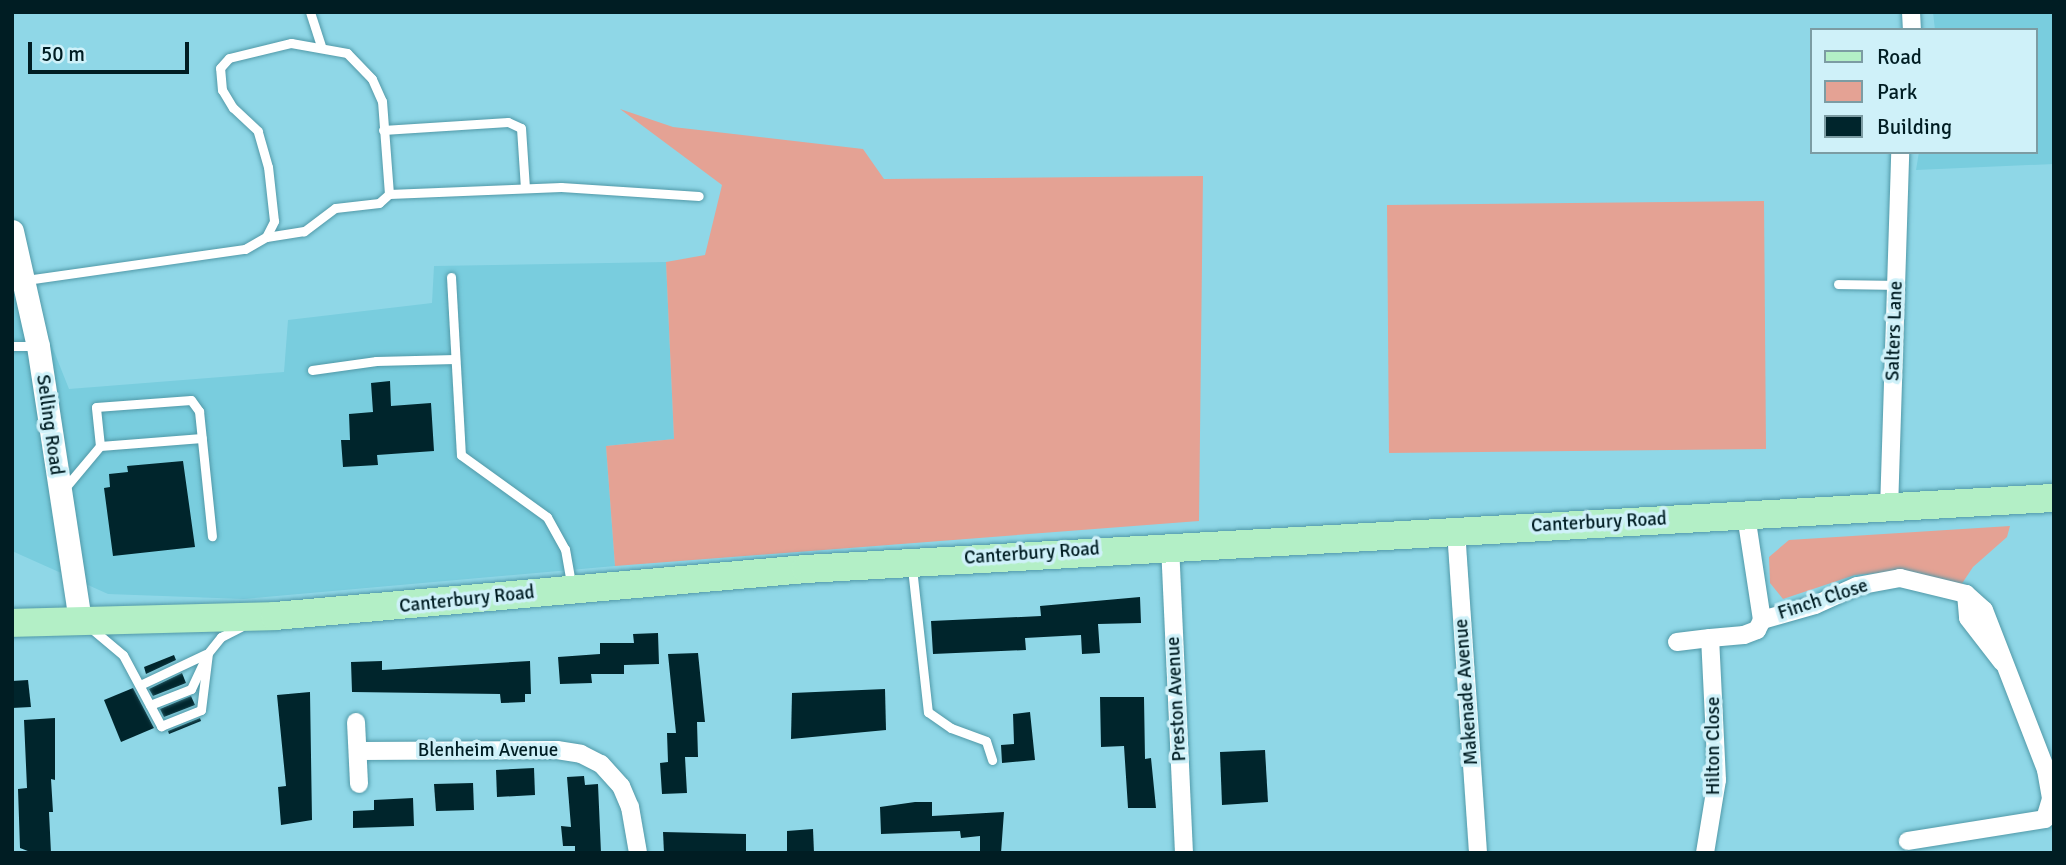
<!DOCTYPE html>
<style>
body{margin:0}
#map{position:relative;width:2066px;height:865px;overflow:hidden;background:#8fd7e7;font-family:Signika,sans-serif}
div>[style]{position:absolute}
.built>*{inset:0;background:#79cdde}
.green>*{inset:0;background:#e4a294}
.building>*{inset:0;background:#00252c}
.roads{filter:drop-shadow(0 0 2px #5199a8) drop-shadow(0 0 2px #5199a8)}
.service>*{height:9px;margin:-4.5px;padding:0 4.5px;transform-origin:4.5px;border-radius:4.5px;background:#fff}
.minor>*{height:18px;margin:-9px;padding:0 9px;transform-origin:9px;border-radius:9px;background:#fff}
.tertiary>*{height:23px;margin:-11.5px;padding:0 11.5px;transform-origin:11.5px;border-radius:11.5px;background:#fff}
.primary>*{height:28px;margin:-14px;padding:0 14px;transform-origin:14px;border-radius:14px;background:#b3efc6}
span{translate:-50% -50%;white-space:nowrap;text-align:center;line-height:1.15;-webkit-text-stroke:7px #cff1f9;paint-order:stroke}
.street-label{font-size:19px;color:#001d23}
.frame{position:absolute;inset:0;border:14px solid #001d23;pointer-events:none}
.legend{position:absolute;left:1810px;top:28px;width:228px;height:126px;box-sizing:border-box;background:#cff1f9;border:2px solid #7c9ca3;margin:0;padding:9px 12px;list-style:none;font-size:21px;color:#001d23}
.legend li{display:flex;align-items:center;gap:14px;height:35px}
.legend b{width:35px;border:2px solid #7c9ca3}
.scale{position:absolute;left:28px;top:42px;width:161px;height:32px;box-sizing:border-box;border:4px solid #001d23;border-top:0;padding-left:9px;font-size:21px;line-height:24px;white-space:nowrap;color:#001d23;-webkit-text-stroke:5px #cff1f9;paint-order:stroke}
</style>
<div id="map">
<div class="built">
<i style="clip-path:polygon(1933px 12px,2054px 12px,2054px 164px,1916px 170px,1919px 152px,2036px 152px,2036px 30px,1935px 30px)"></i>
<i style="clip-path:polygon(12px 246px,69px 389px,284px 372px,288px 320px,432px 303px,434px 266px,666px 262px,674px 439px,606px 446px,615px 566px,244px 599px,108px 594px,12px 551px)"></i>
</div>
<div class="green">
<i style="clip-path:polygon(620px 109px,673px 127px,863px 149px,884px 179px,1203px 176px,1199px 521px,615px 566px,606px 446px,674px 439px,666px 262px,705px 255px,722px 185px)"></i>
<i style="clip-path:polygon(1764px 201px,1766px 449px,1389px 453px,1387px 205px)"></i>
<i style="clip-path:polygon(2010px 526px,2007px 537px,1973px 567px,1961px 585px,1902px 571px,1855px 575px,1783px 599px,1770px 583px,1769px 557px,1789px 540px)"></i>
</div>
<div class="building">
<i style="clip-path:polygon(390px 381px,391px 406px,431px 403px,434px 451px,377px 455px,378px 465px,343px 467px,341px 440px,350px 440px,349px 414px,373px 412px,371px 383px)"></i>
<i style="clip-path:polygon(183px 461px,195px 547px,113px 556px,104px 488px,110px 487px,109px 474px,128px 472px,127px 466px)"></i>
<i style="clip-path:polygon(1140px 597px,1141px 623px,1098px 624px,1100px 653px,1082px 654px,1081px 635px,1025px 638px,1026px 650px,933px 654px,931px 621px,1041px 616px,1040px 606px)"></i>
<i style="clip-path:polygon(658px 633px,659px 664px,624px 665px,624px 674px,591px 674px,592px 683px,560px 684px,558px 657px,600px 654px,600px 643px,634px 643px,633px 634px)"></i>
<i style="clip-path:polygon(698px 653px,705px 722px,697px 722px,698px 757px,685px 757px,687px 793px,662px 794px,660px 763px,668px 762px,667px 733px,676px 733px,668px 654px)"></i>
<i style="clip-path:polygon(174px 655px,176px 660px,146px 674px,144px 667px)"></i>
<i style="clip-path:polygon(382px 661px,382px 670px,530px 661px,531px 694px,525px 694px,525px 702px,501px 703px,500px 694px,352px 692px,351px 662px)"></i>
<i style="clip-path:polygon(182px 673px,186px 683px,153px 696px,149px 689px)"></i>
<i style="clip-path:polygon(28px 680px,31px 707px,12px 708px,12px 681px)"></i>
<i style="clip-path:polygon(133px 688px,154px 728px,121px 742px,104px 700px)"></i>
<i style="clip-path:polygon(885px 689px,886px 730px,791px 739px,792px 693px)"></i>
<i style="clip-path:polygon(310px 692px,312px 820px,281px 825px,278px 787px,286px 786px,277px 695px)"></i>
<i style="clip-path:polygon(191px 696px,195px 705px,164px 717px,160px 709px)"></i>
<i style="clip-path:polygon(1100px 697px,1144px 697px,1145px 759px,1151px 758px,1156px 808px,1128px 808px,1124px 746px,1101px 747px)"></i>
<i style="clip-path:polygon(1030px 712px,1035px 760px,1002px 763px,1001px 745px,1014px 744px,1013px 714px)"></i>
<i style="clip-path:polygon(55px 718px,55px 780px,51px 779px,53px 812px,49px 812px,51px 853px,33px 853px,20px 848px,18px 789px,27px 788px,24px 720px)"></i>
<i style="clip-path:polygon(200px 718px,201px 721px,169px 734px,168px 731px)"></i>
<i style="clip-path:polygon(1265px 750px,1268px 802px,1222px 805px,1220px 752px)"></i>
<i style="clip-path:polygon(534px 768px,535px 795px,497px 797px,496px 770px)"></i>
<i style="clip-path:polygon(584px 776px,585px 785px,598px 784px,601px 853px,575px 853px,575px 846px,563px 846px,561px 826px,571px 827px,567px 777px)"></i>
<i style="clip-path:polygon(473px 783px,474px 810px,436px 811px,434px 784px)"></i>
<i style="clip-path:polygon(413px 798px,414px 826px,353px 828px,353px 811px,374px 810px,374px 800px)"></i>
<i style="clip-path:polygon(915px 802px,932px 802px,932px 816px,1004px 812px,1001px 853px,980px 853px,980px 836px,961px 838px,960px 831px,881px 834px,880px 807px)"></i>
<i style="clip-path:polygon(813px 829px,814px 853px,787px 853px,787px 831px)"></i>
<i style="clip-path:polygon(663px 832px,746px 834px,746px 853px,664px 853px)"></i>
</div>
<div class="roads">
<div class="service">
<i style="left:310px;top:12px;width:35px;rotate:72deg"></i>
<i style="left:383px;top:130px;width:125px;rotate:-3.7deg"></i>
<i style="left:508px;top:122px;width:14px;rotate:25deg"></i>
<i style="left:521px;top:128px;width:60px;rotate:86.2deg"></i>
<i style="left:389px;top:194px;width:172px;rotate:-2.3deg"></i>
<i style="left:561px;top:187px;width:138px;rotate:3.7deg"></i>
<i style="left:451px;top:277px;width:178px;rotate:86.8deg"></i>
<i style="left:461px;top:455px;width:106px;rotate:35.8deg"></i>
<i style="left:547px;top:517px;width:37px;rotate:61deg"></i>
<i style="left:565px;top:549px;width:39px;rotate:80deg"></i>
<i style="left:26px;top:280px;width:221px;rotate:-8.1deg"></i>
<i style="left:245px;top:249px;width:24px;rotate:-30deg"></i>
<i style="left:266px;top:237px;width:18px;rotate:-63deg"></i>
<i style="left:274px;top:221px;width:54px;rotate:-96.3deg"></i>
<i style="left:268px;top:167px;width:37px;rotate:-106deg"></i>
<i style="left:258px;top:131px;width:34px;rotate:-137deg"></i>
<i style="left:233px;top:108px;width:21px;rotate:-121deg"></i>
<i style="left:222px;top:90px;width:22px;rotate:-95deg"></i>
<i style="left:220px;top:68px;width:13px;rotate:-48deg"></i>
<i style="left:229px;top:58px;width:64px;rotate:-13.6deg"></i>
<i style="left:291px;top:43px;width:57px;rotate:10.1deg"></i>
<i style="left:347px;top:53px;width:36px;rotate:46deg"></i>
<i style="left:372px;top:79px;width:24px;rotate:66deg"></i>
<i style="left:382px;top:101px;width:93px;rotate:85.7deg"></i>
<i style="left:389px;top:194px;width:13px;rotate:138deg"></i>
<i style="left:379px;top:203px;width:44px;rotate:173.5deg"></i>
<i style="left:335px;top:208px;width:39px;rotate:143deg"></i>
<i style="left:304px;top:231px;width:38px;rotate:171deg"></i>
<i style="left:1838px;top:284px;width:58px;rotate:1deg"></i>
<i style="left:12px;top:346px;width:24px"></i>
<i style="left:312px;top:370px;width:65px;rotate:-8deg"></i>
<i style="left:376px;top:361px;width:79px;rotate:-1.5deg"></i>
<i style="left:100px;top:446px;width:102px;rotate:-4.5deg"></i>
<i style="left:64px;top:489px;width:56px;rotate:-50.1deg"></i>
<i style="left:100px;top:446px;width:39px;rotate:-96deg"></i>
<i style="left:96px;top:407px;width:95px;rotate:-4.2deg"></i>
<i style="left:191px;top:400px;width:14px;rotate:54deg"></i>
<i style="left:199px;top:411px;width:126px;rotate:84.1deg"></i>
<i style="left:912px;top:568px;width:145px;rotate:83.7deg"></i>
<i style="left:928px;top:712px;width:28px;rotate:35deg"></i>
<i style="left:951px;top:728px;width:37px;rotate:20deg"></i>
<i style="left:986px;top:741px;width:20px;rotate:72deg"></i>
<i style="left:92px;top:629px;width:40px;rotate:40deg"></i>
<i style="left:123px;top:655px;width:81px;rotate:61.8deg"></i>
<i style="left:161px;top:726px;width:43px;rotate:-21.8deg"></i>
<i style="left:201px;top:710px;width:57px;rotate:-83deg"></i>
<i style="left:208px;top:653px;width:21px;rotate:-51deg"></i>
<i style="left:221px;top:637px;width:22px;rotate:-27deg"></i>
<i style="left:140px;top:685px;width:73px;rotate:-25.2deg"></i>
<i style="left:150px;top:705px;width:44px;rotate:-21.3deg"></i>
<i style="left:191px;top:689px;width:31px;rotate:-65deg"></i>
</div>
<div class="minor">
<i style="left:1911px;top:12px;width:18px;rotate:87deg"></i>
<i style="left:1889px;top:510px;width:358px;rotate:-88.2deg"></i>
<i style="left:1456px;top:530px;width:324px;rotate:86.1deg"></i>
<i style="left:1170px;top:545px;width:308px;rotate:87.4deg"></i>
<i style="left:1966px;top:594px;width:24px;rotate:85deg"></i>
<i style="left:1968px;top:618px;width:56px;rotate:52.3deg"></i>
<i style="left:1762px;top:620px;width:55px;rotate:-15.8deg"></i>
<i style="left:1815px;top:605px;width:46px;rotate:-24.3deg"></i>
<i style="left:1857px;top:586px;width:44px;rotate:-10.5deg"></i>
<i style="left:1900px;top:578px;width:68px;rotate:13.6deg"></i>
<i style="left:1966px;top:594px;width:24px;rotate:42deg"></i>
<i style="left:1984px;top:610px;width:172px;rotate:68.8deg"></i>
<i style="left:2046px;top:770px;width:29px;rotate:80deg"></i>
<i style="left:2051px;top:799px;width:21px;rotate:107deg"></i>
<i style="left:2045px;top:819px;width:139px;rotate:170.9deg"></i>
<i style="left:1677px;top:642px;width:33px;rotate:-7deg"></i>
<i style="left:356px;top:722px;width:62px;rotate:87.2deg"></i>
<i style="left:358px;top:751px;width:199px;rotate:-0.3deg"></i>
<i style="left:557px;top:750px;width:24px;rotate:9deg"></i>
<i style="left:581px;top:754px;width:22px;rotate:27deg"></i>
<i style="left:601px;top:764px;width:30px;rotate:48deg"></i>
<i style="left:621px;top:786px;width:23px;rotate:67deg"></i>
<i style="left:630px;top:807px;width:47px;rotate:80.1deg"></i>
<i style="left:1705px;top:853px;width:74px;rotate:-80.7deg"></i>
<i style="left:1717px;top:780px;width:142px;rotate:-92.8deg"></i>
<i style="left:1710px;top:638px;width:34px;rotate:-5deg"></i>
<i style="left:1744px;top:635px;width:14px;rotate:-21deg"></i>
<i style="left:1757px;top:630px;width:11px;rotate:-63deg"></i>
<i style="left:1762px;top:620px;width:105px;rotate:-98.7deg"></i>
</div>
<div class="tertiary">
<i style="left:12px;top:231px;width:118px;rotate:77.3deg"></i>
<i style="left:38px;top:346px;width:277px;rotate:81.3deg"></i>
</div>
<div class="primary">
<i style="left:12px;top:623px;width:263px;rotate:-1.5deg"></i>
<i style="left:275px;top:616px;width:533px;rotate:-5.06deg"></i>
<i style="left:806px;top:569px;width:1250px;rotate:-3.26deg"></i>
</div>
</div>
<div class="street-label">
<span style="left:1895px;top:331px;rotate:-88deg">Salters Lane</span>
<span style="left:49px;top:425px;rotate:82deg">Selling Road</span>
<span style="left:1599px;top:523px;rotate:-3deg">Canterbury Road</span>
<span style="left:1032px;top:554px;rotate:-4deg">Canterbury Road</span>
<span style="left:467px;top:600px;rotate:-6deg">Canterbury Road</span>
<span style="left:1823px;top:600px;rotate:-18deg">Finch Close</span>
<span style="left:1467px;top:692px;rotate:-94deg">Makenade Avenue</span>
<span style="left:1177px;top:699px;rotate:-93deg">Preston Avenue</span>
<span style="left:1714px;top:746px;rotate:-90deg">Hilton Close</span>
<span style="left:488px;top:751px">Blenheim Avenue</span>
</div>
<div class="frame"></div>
<ul class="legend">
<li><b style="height:9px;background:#b3efc6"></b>Road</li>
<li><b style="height:19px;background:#e4a294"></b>Park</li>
<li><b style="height:19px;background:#00252c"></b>Building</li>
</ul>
<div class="scale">50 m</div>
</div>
